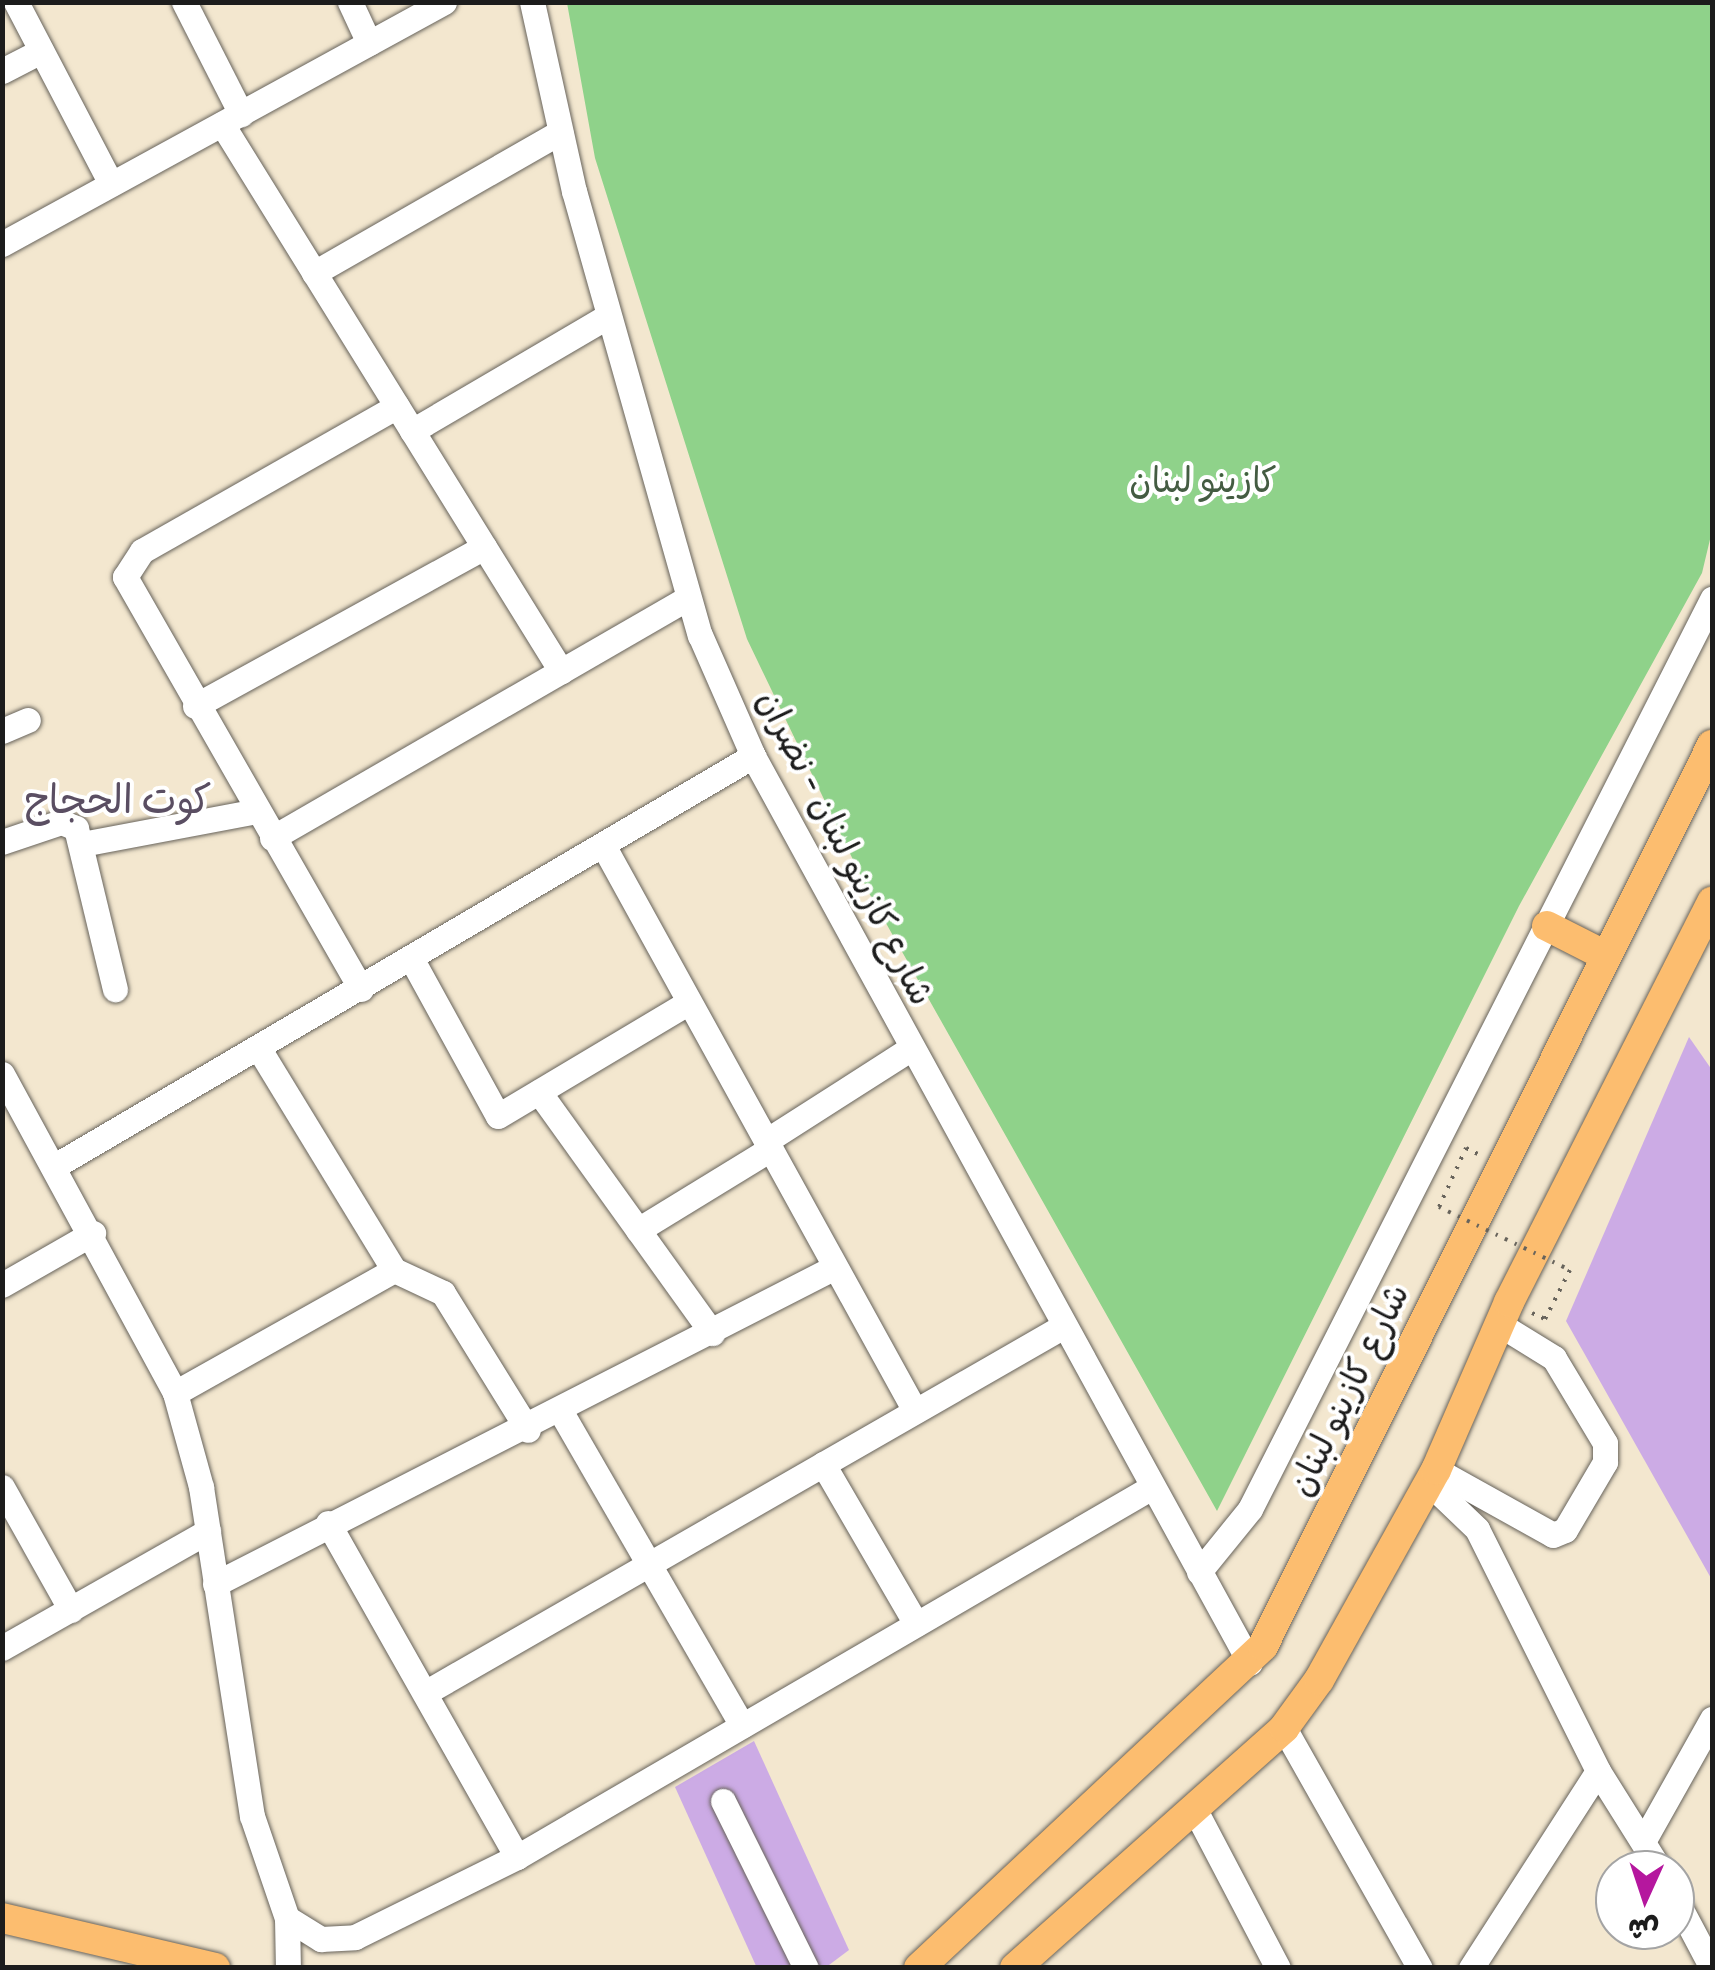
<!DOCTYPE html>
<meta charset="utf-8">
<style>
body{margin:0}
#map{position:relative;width:1715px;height:1970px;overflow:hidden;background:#f3e7cf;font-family:Pangolin,"Playpen Sans Arabic",sans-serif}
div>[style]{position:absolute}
.green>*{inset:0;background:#8fd28a}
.building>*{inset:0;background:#ccabe5}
.path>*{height:4px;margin-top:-2px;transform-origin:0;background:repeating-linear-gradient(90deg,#67635b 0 2.5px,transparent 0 10.5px)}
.roads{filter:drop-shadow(0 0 2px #67635b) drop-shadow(0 0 2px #67635b)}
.minor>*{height:25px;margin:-12.5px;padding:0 12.5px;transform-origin:12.5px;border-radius:12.5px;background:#fff}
.major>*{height:30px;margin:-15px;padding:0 15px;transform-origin:15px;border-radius:15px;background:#fcbd6f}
.path-bridge>*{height:4px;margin-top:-2px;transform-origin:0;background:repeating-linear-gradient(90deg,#67635b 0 2.5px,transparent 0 10.5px)}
span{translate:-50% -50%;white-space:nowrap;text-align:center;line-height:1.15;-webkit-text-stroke:8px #fff;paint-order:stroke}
.park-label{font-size:35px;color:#445c42}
.street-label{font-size:35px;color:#1c1c1c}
.quarter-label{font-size:40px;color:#5a4e62}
.frame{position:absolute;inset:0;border:5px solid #1c1c1c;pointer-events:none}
.north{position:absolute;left:1595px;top:1850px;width:100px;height:100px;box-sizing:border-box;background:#fff;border:2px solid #a4a4a4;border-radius:50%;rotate:183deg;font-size:28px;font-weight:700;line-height:40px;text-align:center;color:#1c1c1c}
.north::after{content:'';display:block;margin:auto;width:35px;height:45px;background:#b5179e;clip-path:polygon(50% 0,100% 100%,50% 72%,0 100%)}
</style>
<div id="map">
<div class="green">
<i style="clip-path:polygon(567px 3px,1712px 3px,1712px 531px,1702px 573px,1519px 906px,1217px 1511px,869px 893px,747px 639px,595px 158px)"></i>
</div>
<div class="building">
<i style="clip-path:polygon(1689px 1037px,1712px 1070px,1712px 1580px,1566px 1321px)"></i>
<i style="clip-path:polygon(754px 1741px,849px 1950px,825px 1968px,757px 1968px,675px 1787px)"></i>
</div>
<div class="path">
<i style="left:1439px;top:1207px;width:65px;rotate:-65.4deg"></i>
<i style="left:1466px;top:1148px;width:13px;rotate:27deg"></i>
<i style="left:1532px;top:1313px;width:14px;rotate:25deg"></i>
<i style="left:1545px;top:1319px;width:55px;rotate:-63deg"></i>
</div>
<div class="roads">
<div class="minor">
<i style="left:16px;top:2px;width:205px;rotate:62.4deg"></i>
<i style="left:184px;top:2px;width:126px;rotate:63deg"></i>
<i style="left:350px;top:2px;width:45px;rotate:65.1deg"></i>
<i style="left:532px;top:2px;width:194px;rotate:77.5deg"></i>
<i style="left:574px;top:191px;width:462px;rotate:74.2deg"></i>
<i style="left:700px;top:635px;width:132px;rotate:66.3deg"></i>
<i style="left:753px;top:756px;width:1034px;rotate:61.28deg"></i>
<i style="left:2px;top:71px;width:44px;rotate:-27.1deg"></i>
<i style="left:222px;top:124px;width:644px;rotate:58.21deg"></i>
<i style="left:2px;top:244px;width:504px;rotate:-28.7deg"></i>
<i style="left:314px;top:273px;width:284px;rotate:-29.8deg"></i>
<i style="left:412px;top:431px;width:227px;rotate:-30.4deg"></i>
<i style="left:195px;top:706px;width:330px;rotate:-28.8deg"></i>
<i style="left:2px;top:731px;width:28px;rotate:-23deg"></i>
<i style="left:272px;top:838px;width:480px;rotate:-30deg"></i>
<i style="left:2px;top:842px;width:62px;rotate:-18.7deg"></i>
<i style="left:61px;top:822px;width:16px;rotate:22deg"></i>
<i style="left:76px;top:828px;width:166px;rotate:76.4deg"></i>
<i style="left:82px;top:844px;width:178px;rotate:-10.7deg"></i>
<i style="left:603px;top:845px;width:646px;rotate:61.13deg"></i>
<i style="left:411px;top:958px;width:180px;rotate:61.2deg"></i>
<i style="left:498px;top:1116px;width:222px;rotate:-30.8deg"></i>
<i style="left:361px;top:989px;width:475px;rotate:-119.8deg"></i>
<i style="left:125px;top:577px;width:31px;rotate:-57deg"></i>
<i style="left:142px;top:551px;width:293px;rotate:-29.6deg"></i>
<i style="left:259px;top:1049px;width:259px;rotate:58.6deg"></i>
<i style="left:2px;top:1074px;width:363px;rotate:61.5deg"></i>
<i style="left:175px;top:1393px;width:98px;rotate:74.5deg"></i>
<i style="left:201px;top:1487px;width:333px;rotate:81.2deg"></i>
<i style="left:252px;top:1816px;width:108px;rotate:71.1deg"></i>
<i style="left:287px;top:1918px;width:40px;rotate:32deg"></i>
<i style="left:321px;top:1939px;width:34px;rotate:-3deg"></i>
<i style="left:355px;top:1937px;width:181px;rotate:-26.3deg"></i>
<i style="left:517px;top:1857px;width:735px;rotate:-30.23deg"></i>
<i style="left:539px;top:1092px;width:297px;rotate:54.3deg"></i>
<i style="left:766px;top:1141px;width:171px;rotate:-32.6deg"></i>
<i style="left:53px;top:1167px;width:812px;rotate:-30.42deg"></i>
<i style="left:638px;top:1230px;width:155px;rotate:-31.5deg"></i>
<i style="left:2px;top:1285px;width:105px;rotate:-29.7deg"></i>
<i style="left:175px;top:1393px;width:251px;rotate:-29.3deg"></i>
<i style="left:394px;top:1270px;width:54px;rotate:25.1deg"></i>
<i style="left:443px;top:1293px;width:161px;rotate:58.2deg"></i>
<i style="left:561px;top:1412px;width:362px;rotate:60deg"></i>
<i style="left:823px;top:1464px;width:185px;rotate:59.8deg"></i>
<i style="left:1440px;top:1472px;width:129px;rotate:29.1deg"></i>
<i style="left:1553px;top:1535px;width:13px;rotate:-23deg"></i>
<i style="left:1565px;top:1530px;width:79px;rotate:-59.5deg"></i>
<i style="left:1605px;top:1462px;width:19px;rotate:-90deg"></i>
<i style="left:1605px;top:1443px;width:99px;rotate:-121deg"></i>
<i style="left:1554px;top:1358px;width:65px;rotate:-148.3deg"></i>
<i style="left:1428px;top:1482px;width:68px;rotate:43.8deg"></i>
<i style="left:1477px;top:1529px;width:271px;rotate:63.4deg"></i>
<i style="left:1598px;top:1771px;width:117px;rotate:57.9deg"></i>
<i style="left:2px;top:1487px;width:141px;rotate:60.7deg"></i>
<i style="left:328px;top:1523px;width:384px;rotate:60.5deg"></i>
<i style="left:1199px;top:1572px;width:81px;rotate:-51deg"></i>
<i style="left:1250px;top:1509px;width:1021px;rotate:-63.08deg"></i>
<i style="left:215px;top:1584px;width:696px;rotate:-27.08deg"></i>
<i style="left:2px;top:1648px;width:237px;rotate:-29.6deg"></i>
<i style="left:430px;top:1690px;width:729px;rotate:-29.87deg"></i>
<i style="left:1284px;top:1728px;width:276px;rotate:60.5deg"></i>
<i style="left:723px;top:1801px;width:186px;rotate:63.6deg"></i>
<i style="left:1195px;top:1810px;width:178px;rotate:62.3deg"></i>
<i style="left:1644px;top:1840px;width:139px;rotate:-60.7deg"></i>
<i style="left:1675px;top:1898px;width:79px;rotate:62.1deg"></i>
<i style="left:287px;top:1918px;width:50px;rotate:88.9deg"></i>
<i style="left:1471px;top:1968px;width:234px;rotate:-57.2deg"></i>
</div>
<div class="major">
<i style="left:1547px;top:926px;width:66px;rotate:27deg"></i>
<i style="left:2px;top:1918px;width:219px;rotate:13.2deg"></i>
<i style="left:919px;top:1968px;width:471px;rotate:-43.1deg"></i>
<i style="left:1263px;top:1646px;width:1007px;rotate:-63.51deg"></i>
<i style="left:1015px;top:1968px;width:361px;rotate:-41.7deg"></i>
<i style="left:1284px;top:1728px;width:59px;rotate:-53.9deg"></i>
<i style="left:1319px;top:1680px;width:240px;rotate:-60.9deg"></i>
<i style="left:1436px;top:1470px;width:183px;rotate:-66.5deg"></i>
<i style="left:1509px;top:1302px;width:449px;rotate:-63.1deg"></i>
</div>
</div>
<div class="path-bridge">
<i style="left:1439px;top:1207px;width:145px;rotate:25.7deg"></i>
</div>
<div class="park-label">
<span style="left:1203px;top:481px">كازينو لبنان</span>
</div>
<div class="street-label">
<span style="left:845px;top:848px;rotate:63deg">شارع كازينو لبنان - نضران</span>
<span style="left:1349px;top:1390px;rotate:-64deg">شارع كازينو لبنان</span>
</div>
<div class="quarter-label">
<span style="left:118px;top:801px">كوت الحجاج</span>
</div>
<div class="frame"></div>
<div class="north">ش</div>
</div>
